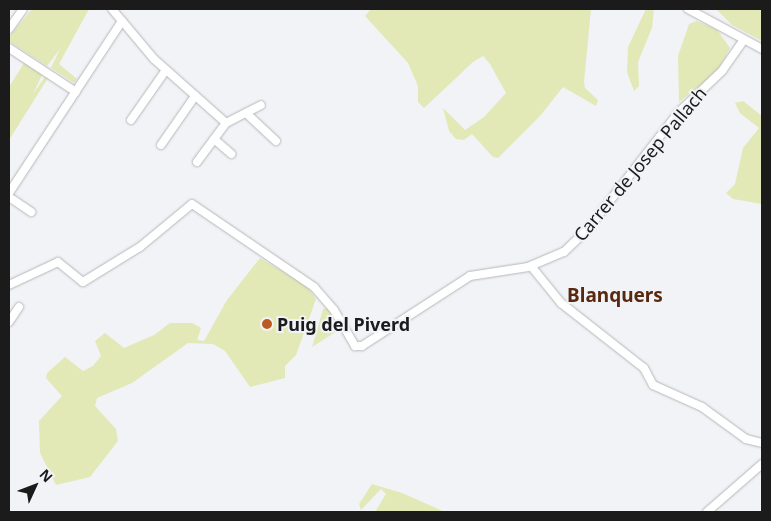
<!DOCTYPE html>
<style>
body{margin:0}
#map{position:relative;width:771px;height:521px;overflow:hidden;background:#f1f3f6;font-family:"Noto Sans",sans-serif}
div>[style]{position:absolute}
.green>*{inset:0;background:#e2e9b7}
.stream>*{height:2px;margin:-1px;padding:0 1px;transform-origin:1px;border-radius:1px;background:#659dc8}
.roads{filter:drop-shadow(0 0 1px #b5b7ba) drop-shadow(0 0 1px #b5b7ba)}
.minor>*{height:8px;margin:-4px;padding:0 4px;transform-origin:4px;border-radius:4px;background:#fff}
.dots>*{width:14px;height:14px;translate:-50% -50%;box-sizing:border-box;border:2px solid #f1f3f6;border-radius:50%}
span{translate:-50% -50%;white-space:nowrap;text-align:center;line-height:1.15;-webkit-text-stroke:4px #f1f3f6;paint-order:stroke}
.street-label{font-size:18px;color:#1b1b1c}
.poi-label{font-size:18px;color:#1b1b1c;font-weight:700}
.left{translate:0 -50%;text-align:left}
.neighbourhood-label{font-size:19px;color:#59290f;font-weight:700}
.frame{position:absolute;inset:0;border:10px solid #1b1b1c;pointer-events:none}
.north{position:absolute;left:10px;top:461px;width:50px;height:50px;-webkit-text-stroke:4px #f1f3f6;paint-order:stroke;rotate:47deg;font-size:14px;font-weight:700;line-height:20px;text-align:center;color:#1b1b1c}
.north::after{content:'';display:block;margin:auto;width:18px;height:22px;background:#1b1b1c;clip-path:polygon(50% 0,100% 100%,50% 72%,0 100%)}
</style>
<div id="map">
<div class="green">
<i style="clip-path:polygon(32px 9px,89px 9px,59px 64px,77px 79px,74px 83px,51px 68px,60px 49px,47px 66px,10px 42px,9px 37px)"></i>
<i style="clip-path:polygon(371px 9px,591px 9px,584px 82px,585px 88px,598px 100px,596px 106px,563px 87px,540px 116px,498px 158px,493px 157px,472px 134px,464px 140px,456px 139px,449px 131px,443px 108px,465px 130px,484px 117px,506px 93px,490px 64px,483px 56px,473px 62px,424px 108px,418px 102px,418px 86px,408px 63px,365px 16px)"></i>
<i style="clip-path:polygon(646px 9px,654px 9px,652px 28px,638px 62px,639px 86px,634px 91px,627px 72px,628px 47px)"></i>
<i style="clip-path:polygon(716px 9px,762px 9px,762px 41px,732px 25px)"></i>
<i style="clip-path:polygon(697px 21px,717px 30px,730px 48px,717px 72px,679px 102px,678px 56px,689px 24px)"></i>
<i style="clip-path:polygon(24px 63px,42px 75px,33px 94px,45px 77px,48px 78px,9px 140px,9px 87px)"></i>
<i style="clip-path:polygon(743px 101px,762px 116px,762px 204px,733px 199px,726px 193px,735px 184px,743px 148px,759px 128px,740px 113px,735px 103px)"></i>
<i style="clip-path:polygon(260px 258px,307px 286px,316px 299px,296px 355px,285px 366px,285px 378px,250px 387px,225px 351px,213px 344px,188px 343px,132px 383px,97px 398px,95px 406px,116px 429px,118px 441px,90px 477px,56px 485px,40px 453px,39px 421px,62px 396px,46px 378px,47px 373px,65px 357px,83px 371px,93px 366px,101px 356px,95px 341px,105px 333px,124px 348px,154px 335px,170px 323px,192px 323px,201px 328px,197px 340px,204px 341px,227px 300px)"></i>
<i style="clip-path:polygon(327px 308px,339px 330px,312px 347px,323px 309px)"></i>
<i style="clip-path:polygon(372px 484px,402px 493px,445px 512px,375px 512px,386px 494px,381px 489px,361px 510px,359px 504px)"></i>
</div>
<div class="stream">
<i style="left:731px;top:9px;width:21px"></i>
</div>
<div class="roads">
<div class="minor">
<i style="left:112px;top:9px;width:65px;rotate:50deg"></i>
<i style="left:154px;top:59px;width:96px;rotate:41.6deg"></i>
<i style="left:226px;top:123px;width:39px;rotate:-27deg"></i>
<i style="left:688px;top:9px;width:84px;rotate:28.4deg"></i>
<i style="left:9px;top:29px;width:24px;rotate:-55deg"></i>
<i style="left:9px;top:48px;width:80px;rotate:33.3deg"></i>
<i style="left:246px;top:113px;width:41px;rotate:43deg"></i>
<i style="left:131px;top:120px;width:61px;rotate:-55deg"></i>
<i style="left:214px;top:139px;width:23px;rotate:41deg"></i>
<i style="left:161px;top:145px;width:60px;rotate:-55.2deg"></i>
<i style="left:197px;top:162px;width:49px;rotate:-53.4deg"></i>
<i style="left:9px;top:193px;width:206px;rotate:-56.7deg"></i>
<i style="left:9px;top:197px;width:27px;rotate:34deg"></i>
<i style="left:531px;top:266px;width:48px;rotate:51deg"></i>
<i style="left:561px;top:303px;width:105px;rotate:38.1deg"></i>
<i style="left:644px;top:368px;width:19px;rotate:62deg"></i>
<i style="left:653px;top:385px;width:54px;rotate:24.2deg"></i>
<i style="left:702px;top:407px;width:54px;rotate:36deg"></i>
<i style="left:746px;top:439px;width:16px;rotate:14deg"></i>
<i style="left:9px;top:285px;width:54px;rotate:-25.1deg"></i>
<i style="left:58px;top:262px;width:32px;rotate:39deg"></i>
<i style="left:83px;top:282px;width:67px;rotate:-31.6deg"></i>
<i style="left:140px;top:247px;width:67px;rotate:-39.6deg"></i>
<i style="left:192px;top:204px;width:148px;rotate:34.2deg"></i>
<i style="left:314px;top:287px;width:30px;rotate:49deg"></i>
<i style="left:334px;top:310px;width:42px;rotate:59.7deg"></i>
<i style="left:355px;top:346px;width:7px"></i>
<i style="left:362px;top:346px;width:129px;rotate:-32.9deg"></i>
<i style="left:470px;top:276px;width:59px;rotate:-8.8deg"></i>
<i style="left:528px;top:267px;width:39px;rotate:-23deg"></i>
<i style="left:564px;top:252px;width:33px;rotate:-44deg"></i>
<i style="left:588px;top:229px;width:147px;rotate:-52.2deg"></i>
<i style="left:678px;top:113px;width:61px;rotate:-43.7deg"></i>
<i style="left:722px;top:71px;width:38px;rotate:-55deg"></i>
<i style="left:9px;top:322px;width:18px;rotate:-56deg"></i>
<i style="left:707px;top:512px;width:73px;rotate:-41.1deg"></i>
</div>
</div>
<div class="dots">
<i style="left:267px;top:324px;background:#bd5922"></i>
</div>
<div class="street-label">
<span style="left:640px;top:164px;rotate:-50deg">Carrer de Josep Pallach</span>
</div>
<div class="poi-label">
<span class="left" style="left:277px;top:324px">Puig del Piverd</span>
</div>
<div class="neighbourhood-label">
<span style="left:615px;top:296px">Blanquers</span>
</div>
<div class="frame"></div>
<div class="north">N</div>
</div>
